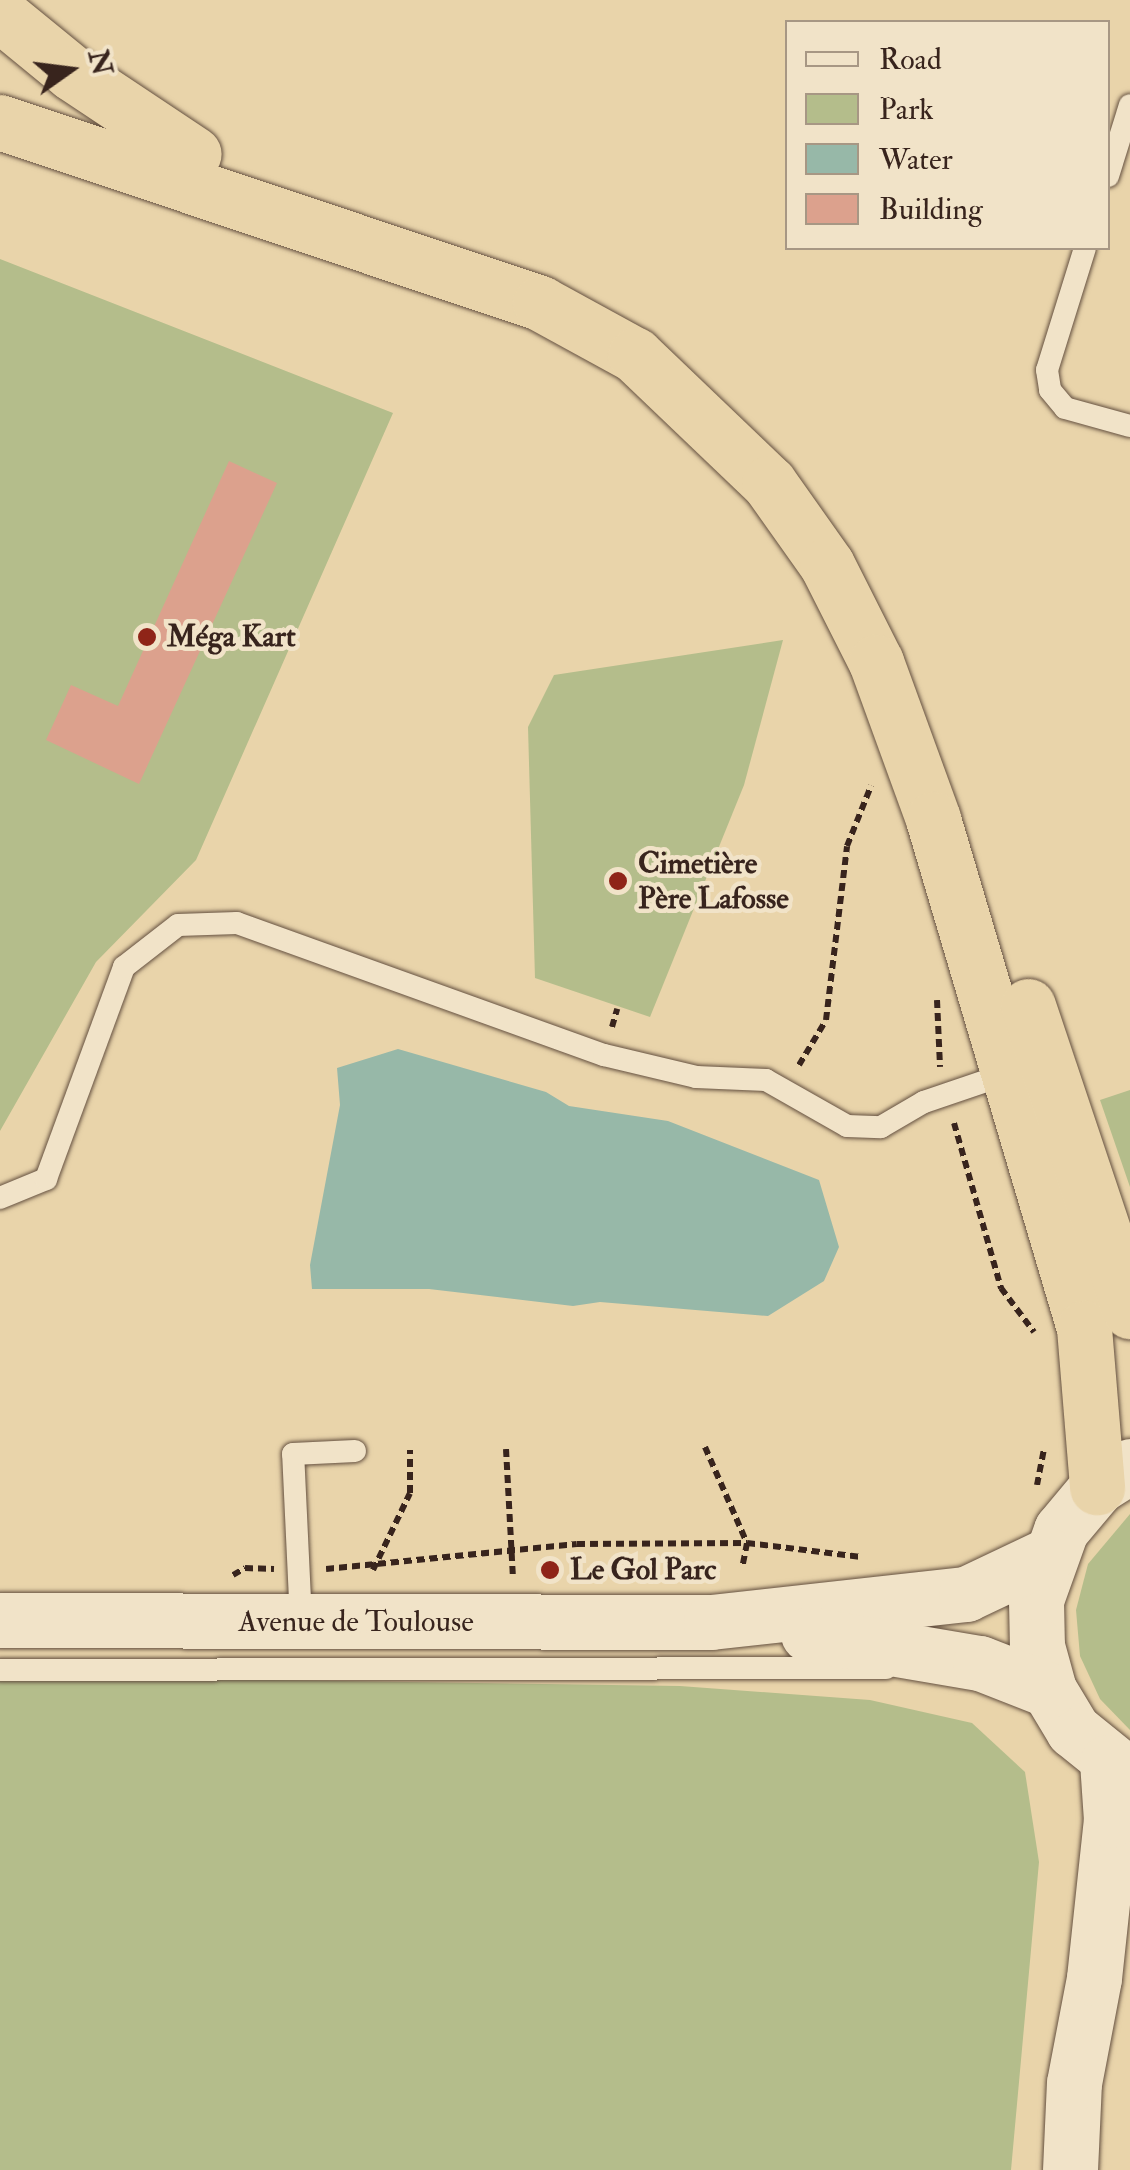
<!DOCTYPE html>
<meta charset="utf-8">
<style>
body{margin:0}
#map{position:relative;width:1130px;height:2170px;overflow:hidden;background:#e9d4aa;font-family:"IM FELL Double Pica",serif}
div>[style]{position:absolute}
.green>*{inset:0;background:#b4bd8b}
.water>*{inset:0;background:#97b8a8}
.building>*{inset:0;background:#dca18d}
.path>*{height:6px;margin-top:-3px;transform-origin:0;background:repeating-linear-gradient(90deg,#38241d 0 8px,transparent 0 13px)}
.roads{filter:drop-shadow(0 0 2px #645040) drop-shadow(0 0 2px #645040)}
.service>*{height:22px;margin:-11px;padding:0 11px;transform-origin:11px;border-radius:11px;background:#f1e3c8}
.secondary>*{height:55px;margin:-27.5px;padding:0 27.5px;transform-origin:27.5px;border-radius:27.5px;background:#f1e3c8}
.trunk>*{height:55px;margin:-27.5px;padding:0 27.5px;transform-origin:27.5px;border-radius:27.5px;background:#e9d4aa}
.dots>*{width:28px;height:28px;translate:-50% -50%;box-sizing:border-box;border:5px solid #f1e3c8;border-radius:50%}
span{translate:-50% -50%;white-space:nowrap;text-align:center;line-height:1.15;-webkit-text-stroke:9px #f1e3c8;paint-order:stroke}
.poi-label{font-size:30px;color:#38241d;font-weight:700}
.left{translate:0 -50%;text-align:left}
.street-label{font-size:30px;color:#38241d}
.legend{position:absolute;left:785px;top:20px;width:325px;height:230px;box-sizing:border-box;background:#f1e3c8;border:2px solid #a79784;margin:0;padding:12px 18px;list-style:none;font-size:30px;color:#38241d}
.legend li{display:flex;align-items:center;gap:20px;height:50px}
.legend b{width:50px;border:2px solid #a79784}
.north{position:absolute;left:20px;top:20px;width:100px;height:100px;-webkit-text-stroke:8px #f1e3c8;paint-order:stroke;rotate:76deg;font-size:28px;font-weight:700;line-height:40px;text-align:center;color:#38241d}
.north::after{content:'';display:block;margin:auto;width:35px;height:45px;background:#38241d;clip-path:polygon(50% 0,100% 100%,50% 72%,0 100%)}
</style>
<div id="map">
<div class="green">
<i style="clip-path:polygon(0 259px,393px 413px,196px 860px,96px 962px,0 1131px)"></i>
<i style="clip-path:polygon(783px 640px,744px 785px,650px 1017px,535px 978px,528px 727px,554px 675px)"></i>
<i style="clip-path:polygon(1130px 1090px,1130px 1187px,1100px 1100px)"></i>
<i style="clip-path:polygon(1130px 1514px,1130px 1730px,1100px 1699px,1080px 1656px,1076px 1610px,1088px 1564px)"></i>
<i style="clip-path:polygon(0 1676px,680px 1686px,870px 1700px,972px 1723px,1025px 1772px,1039px 1862px,1011px 2170px,0 2170px)"></i>
</div>
<div class="water">
<i style="clip-path:polygon(398px 1049px,546px 1092px,569px 1106px,668px 1121px,819px 1180px,839px 1247px,824px 1281px,768px 1316px,600px 1302px,573px 1306px,429px 1289px,312px 1289px,310px 1265px,340px 1105px,337px 1068px)"></i>
</div>
<div class="building">
<i style="clip-path:polygon(229px 461px,277px 483px,139px 784px,46px 740px,71px 685px,118px 706px)"></i>
</div>
<div class="path">
<i style="left:937px;top:1000px;width:67px;rotate:87.4deg"></i>
<i style="left:612px;top:1027px;width:19px;rotate:-74deg"></i>
<i style="left:799px;top:1065px;width:52px;rotate:-59deg"></i>
<i style="left:826px;top:1020px;width:175px;rotate:-83.1deg"></i>
<i style="left:847px;top:846px;width:65px;rotate:-68.2deg"></i>
<i style="left:954px;top:1123px;width:172px;rotate:74.1deg"></i>
<i style="left:1001px;top:1288px;width:55px;rotate:53.1deg"></i>
<i style="left:705px;top:1447px;width:105px;rotate:66.4deg"></i>
<i style="left:747px;top:1543px;width:25px;rotate:101deg"></i>
<i style="left:506px;top:1449px;width:129px;rotate:86.9deg"></i>
<i style="left:1037px;top:1485px;width:37px;rotate:-79deg"></i>
<i style="left:326px;top:1569px;width:252px;rotate:-5.7deg"></i>
<i style="left:577px;top:1544px;width:170px;rotate:-0.3deg"></i>
<i style="left:747px;top:1543px;width:115px;rotate:7deg"></i>
<i style="left:373px;top:1570px;width:85px;rotate:-64.3deg"></i>
<i style="left:410px;top:1493px;width:43px;rotate:-90deg"></i>
<i style="left:233px;top:1575px;width:14px;rotate:-30deg"></i>
<i style="left:245px;top:1568px;width:29px;rotate:2deg"></i>
</div>
<div class="roads">
<div class="service">
<i style="left:1108px;top:176px;width:74px;rotate:-72.8deg"></i>
<i style="left:1085px;top:248px;width:128px;rotate:107.3deg"></i>
<i style="left:1047px;top:370px;width:20px;rotate:81deg"></i>
<i style="left:1050px;top:390px;width:23px;rotate:50deg"></i>
<i style="left:1065px;top:408px;width:67px;rotate:15.5deg"></i>
<i style="left:0;top:1198px;width:50px;rotate:-22.4deg"></i>
<i style="left:46px;top:1179px;width:226px;rotate:-69.8deg"></i>
<i style="left:124px;top:967px;width:68px;rotate:-37.9deg"></i>
<i style="left:178px;top:925px;width:59px;rotate:-1.9deg"></i>
<i style="left:237px;top:923px;width:390px;rotate:19.8deg"></i>
<i style="left:604px;top:1055px;width:95px;rotate:13.4deg"></i>
<i style="left:696px;top:1077px;width:70px;rotate:2.5deg"></i>
<i style="left:766px;top:1080px;width:93px;rotate:29.6deg"></i>
<i style="left:847px;top:1126px;width:34px;rotate:2deg"></i>
<i style="left:881px;top:1127px;width:50px;rotate:-30.2deg"></i>
<i style="left:924px;top:1102px;width:90px;rotate:-18.8deg"></i>
<i style="left:301px;top:1621px;width:167px;rotate:-92.7deg"></i>
<i style="left:293px;top:1454px;width:62px;rotate:-2.8deg"></i>
<i style="left:0;top:1670px;width:886px;rotate:-0.13deg"></i>
</div>
<div class="secondary">
<i style="left:1130px;top:1466px;width:39px;rotate:148deg"></i>
<i style="left:1097px;top:1487px;width:56px;rotate:129.9deg"></i>
<i style="left:1061px;top:1530px;width:74px;rotate:109.7deg"></i>
<i style="left:1036px;top:1600px;width:46px;rotate:88.8deg"></i>
<i style="left:1037px;top:1646px;width:46px;rotate:74.7deg"></i>
<i style="left:1049px;top:1690px;width:47px;rotate:59deg"></i>
<i style="left:1073px;top:1730px;width:73px;rotate:38.9deg"></i>
<i style="left:0;top:1620px;width:711px;rotate:0.16deg"></i>
<i style="left:711px;top:1622px;width:257px;rotate:-6.3deg"></i>
<i style="left:966px;top:1594px;width:91px;rotate:-25.4deg"></i>
<i style="left:808px;top:1634px;width:174px;rotate:9.6deg"></i>
<i style="left:980px;top:1663px;width:74px;rotate:21.4deg"></i>
<i style="left:1070px;top:2170px;width:87px;rotate:-87.4deg"></i>
<i style="left:1074px;top:2083px;width:107px;rotate:-79.2deg"></i>
<i style="left:1094px;top:1978px;width:159px;rotate:-83.9deg"></i>
<i style="left:1111px;top:1820px;width:58px;rotate:-93.9deg"></i>
</div>
<div class="trunk">
<i style="left:0;top:14px;width:93px;rotate:39.3deg"></i>
<i style="left:72px;top:73px;width:146px;rotate:33.6deg"></i>
<i style="left:0;top:122px;width:570px;rotate:18.53deg"></i>
<i style="left:540px;top:303px;width:108px;rotate:28.7deg"></i>
<i style="left:635px;top:355px;width:185px;rotate:43.7deg"></i>
<i style="left:769px;top:483px;width:100px;rotate:54.7deg"></i>
<i style="left:827px;top:565px;width:109px;rotate:63.2deg"></i>
<i style="left:876px;top:662px;width:167px;rotate:70deg"></i>
<i style="left:933px;top:819px;width:531px;rotate:73.48deg"></i>
<i style="left:1084px;top:1328px;width:160px;rotate:85.3deg"></i>
<i style="left:1028px;top:1006px;width:322px;rotate:71.5deg"></i>
</div>
</div>
<div class="dots">
<i style="left:147px;top:637px;background:#8f2418"></i>
<i style="left:618px;top:881px;background:#8f2418"></i>
<i style="left:550px;top:1570px;background:#8f2418"></i>
</div>
<div class="poi-label">
<span class="left" style="left:167px;top:637px">Méga Kart</span>
<span class="left" style="left:638px;top:881px">Cimetière<br>Père Lafosse</span>
<span class="left" style="left:570px;top:1570px">Le Gol Parc</span>
</div>
<div class="street-label">
<span style="left:356px;top:1622px">Avenue de Toulouse</span>
</div>
<ul class="legend">
<li><b style="height:12px;background:#f1e3c8"></b>Road</li>
<li><b style="height:28px;background:#b4bd8b"></b>Park</li>
<li><b style="height:28px;background:#97b8a8"></b>Water</li>
<li><b style="height:28px;background:#dca18d"></b>Building</li>
</ul>
<div class="north">N</div>
</div>
